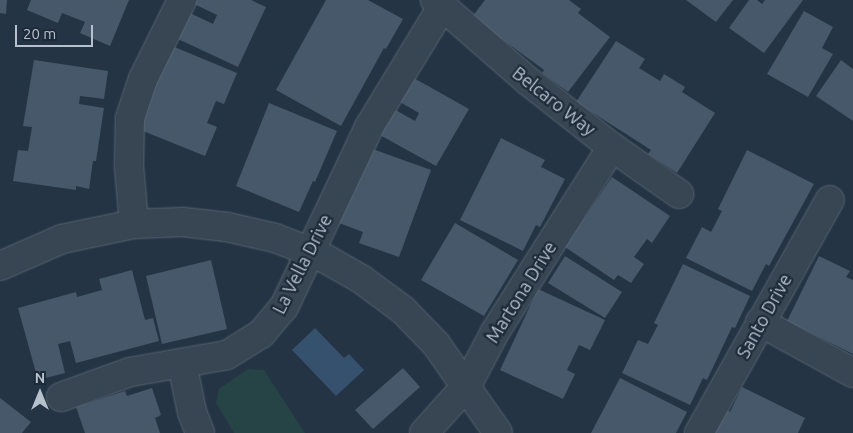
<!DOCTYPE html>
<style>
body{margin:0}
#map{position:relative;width:853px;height:433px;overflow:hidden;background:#243444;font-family:Ubuntu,sans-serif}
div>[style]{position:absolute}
.green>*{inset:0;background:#264445}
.water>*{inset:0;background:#36516d}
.building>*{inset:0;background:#47586b}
.roads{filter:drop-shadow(0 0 1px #576471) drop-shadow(0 0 1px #576471)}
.minor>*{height:28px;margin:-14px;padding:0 14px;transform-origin:14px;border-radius:14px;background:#384654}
span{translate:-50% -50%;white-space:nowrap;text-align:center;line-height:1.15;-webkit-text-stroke:4.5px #1d2b39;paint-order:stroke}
.street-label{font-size:18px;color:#b6c1cd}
.north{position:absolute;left:15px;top:368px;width:50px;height:50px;-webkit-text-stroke:4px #1d2b39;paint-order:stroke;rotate:0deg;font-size:14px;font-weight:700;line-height:20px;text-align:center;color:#b6c1cd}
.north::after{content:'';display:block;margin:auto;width:18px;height:22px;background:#b6c1cd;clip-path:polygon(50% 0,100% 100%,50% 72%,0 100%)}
.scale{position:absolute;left:15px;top:25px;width:78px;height:22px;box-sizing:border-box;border:2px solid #b6c1cd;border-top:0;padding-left:6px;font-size:15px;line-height:18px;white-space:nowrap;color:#b6c1cd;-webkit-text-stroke:4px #1d2b39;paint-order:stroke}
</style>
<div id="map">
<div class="green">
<i style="clip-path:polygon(248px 369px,264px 370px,305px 433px,234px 433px,216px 403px,219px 389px)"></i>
</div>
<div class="water">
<i style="clip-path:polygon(315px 328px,344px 358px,349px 354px,364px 370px,336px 396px,292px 350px)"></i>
</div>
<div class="building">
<i style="clip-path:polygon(0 0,7px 0,6px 14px,0 13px)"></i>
<i style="clip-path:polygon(31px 0,129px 0,110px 46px,80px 33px,85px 22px,62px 13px,58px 23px,27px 10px)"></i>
<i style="clip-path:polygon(197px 0,251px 0,266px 7px,238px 67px,178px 39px,190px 13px,213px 24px,217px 15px,194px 4px)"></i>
<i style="clip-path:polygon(326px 0,368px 0,403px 19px,386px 49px,384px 48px,341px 126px,276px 90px)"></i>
<i style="clip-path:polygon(485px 0,569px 0,581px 9px,578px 13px,610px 37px,568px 92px,542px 73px,544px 70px,472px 17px)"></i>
<i style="clip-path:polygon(686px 0,733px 0,716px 22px)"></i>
<i style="clip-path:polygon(749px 0,757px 0,762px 4px,765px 0,803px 0,764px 53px,729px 28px)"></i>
<i style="clip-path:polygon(804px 11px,833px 27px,822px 48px,833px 54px,808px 97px,767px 74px)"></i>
<i style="clip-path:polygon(616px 41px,645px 59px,639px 68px,660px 81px,664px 74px,685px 87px,682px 92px,715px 113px,677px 173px,648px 154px,651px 150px,576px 102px)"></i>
<i style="clip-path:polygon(172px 46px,237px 73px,224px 104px,216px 101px,207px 123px,217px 127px,205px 156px,138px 129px)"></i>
<i style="clip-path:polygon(34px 60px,108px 71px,104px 99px,80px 96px,79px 104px,104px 108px,96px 161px,93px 161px,89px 189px,76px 186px,76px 190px,13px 181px,18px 150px,28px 151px,32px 127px,23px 126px)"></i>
<i style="clip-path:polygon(841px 60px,853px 69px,853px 121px,816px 96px)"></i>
<i style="clip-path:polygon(412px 77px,469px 109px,436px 166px,378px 134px,392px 108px,415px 121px,419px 113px,398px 101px)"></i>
<i style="clip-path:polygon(269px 103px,337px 131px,315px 182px,313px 181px,299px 212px,236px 186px)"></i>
<i style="clip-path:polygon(501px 138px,545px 160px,541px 167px,565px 179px,540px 227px,536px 225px,523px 251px,460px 220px)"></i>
<i style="clip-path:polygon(367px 147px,431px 170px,399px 257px,359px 243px,363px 232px,339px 223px)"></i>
<i style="clip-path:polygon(747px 150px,814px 184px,769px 266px,766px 264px,752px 291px,686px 258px,702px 227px,711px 232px,722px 211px,718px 209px)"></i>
<i style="clip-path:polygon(612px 177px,670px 216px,652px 243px,647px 239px,634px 257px,644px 264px,631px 283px,618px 275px,614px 280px,565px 247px)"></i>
<i style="clip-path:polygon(455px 223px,518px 260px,484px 316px,421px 280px)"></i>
<i style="clip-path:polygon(565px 256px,622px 292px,605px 318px,548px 283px)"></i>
<i style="clip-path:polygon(819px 256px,850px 271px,846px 277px,853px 280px,853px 354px,787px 321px)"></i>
<i style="clip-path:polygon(211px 260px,227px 329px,162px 344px,146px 276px)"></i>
<i style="clip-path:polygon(683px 264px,750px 296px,735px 328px,732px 327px,707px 380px,703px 378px,690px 405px,622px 373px,638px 340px,648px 344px,658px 325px,654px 323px)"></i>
<i style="clip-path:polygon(132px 270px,145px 320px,153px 318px,159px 341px,76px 363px,70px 341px,58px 344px,65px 373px,38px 380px,18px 308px,76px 292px,77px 297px,102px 290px,99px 279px)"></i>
<i style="clip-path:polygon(538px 289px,605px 320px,590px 350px,579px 345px,567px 370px,575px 374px,563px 399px,500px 370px)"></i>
<i style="clip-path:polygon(403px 368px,420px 387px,373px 429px,355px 410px)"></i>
<i style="clip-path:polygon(620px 378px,687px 412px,676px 433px,591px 433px)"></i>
<i style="clip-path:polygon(742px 387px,805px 418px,798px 433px,715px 433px,727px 410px,730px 412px)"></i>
<i style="clip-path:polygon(152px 388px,161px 415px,155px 418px,160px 433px,85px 433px,76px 407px,125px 391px,127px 396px)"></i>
<i style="clip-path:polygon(0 398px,31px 422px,22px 433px,0 433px)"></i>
</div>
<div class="roads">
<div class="minor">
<i style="left:435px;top:0;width:123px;rotate:41.1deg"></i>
<i style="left:528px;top:81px;width:107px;rotate:38.2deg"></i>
<i style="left:612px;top:147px;width:82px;rotate:35deg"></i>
<i style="left:134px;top:224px;width:58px;rotate:-94.9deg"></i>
<i style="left:129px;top:166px;width:48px;rotate:-88.8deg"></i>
<i style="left:130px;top:118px;width:41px;rotate:-71.6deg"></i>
<i style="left:143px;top:79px;width:88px;rotate:-63.7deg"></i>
<i style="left:0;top:266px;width:68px;rotate:-23.5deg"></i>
<i style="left:62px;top:239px;width:74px;rotate:-11.8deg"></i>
<i style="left:134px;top:224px;width:49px;rotate:-2.3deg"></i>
<i style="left:183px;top:222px;width:44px;rotate:6.5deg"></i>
<i style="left:227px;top:227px;width:49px;rotate:12.9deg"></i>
<i style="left:275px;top:238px;width:45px;rotate:20.9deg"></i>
<i style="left:317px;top:254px;width:51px;rotate:29.6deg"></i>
<i style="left:361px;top:279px;width:52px;rotate:36.4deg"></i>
<i style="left:403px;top:310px;width:47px;rotate:45.9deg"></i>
<i style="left:436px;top:344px;width:108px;rotate:55.1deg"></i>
<i style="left:760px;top:322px;width:106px;rotate:28.7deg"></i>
<i style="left:182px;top:363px;width:50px;rotate:78.5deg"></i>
<i style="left:192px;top:412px;width:22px;rotate:69deg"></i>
<i style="left:61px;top:397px;width:73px;rotate:-19.9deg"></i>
<i style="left:130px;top:372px;width:98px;rotate:-9.9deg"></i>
<i style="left:227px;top:355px;width:40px;rotate:-32deg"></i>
<i style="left:261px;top:334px;width:35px;rotate:-50deg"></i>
<i style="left:284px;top:307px;width:199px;rotate:-64.7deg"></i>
<i style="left:369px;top:127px;width:140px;rotate:-58.7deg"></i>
<i style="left:424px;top:433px;width:64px;rotate:-48.1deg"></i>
<i style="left:467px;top:385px;width:60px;rotate:-62.2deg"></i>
<i style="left:495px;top:332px;width:219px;rotate:-57.7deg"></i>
<i style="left:699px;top:433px;width:267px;rotate:-60.7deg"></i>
</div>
</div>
<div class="street-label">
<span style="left:554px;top:101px;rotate:38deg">Belcaro Way</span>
<span style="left:302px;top:264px;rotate:-63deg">La Vella Drive</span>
<span style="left:521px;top:292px;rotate:-58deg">Martona Drive</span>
<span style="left:764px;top:316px;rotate:-61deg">Santo Drive</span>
</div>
<div class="north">N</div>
<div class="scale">20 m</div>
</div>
